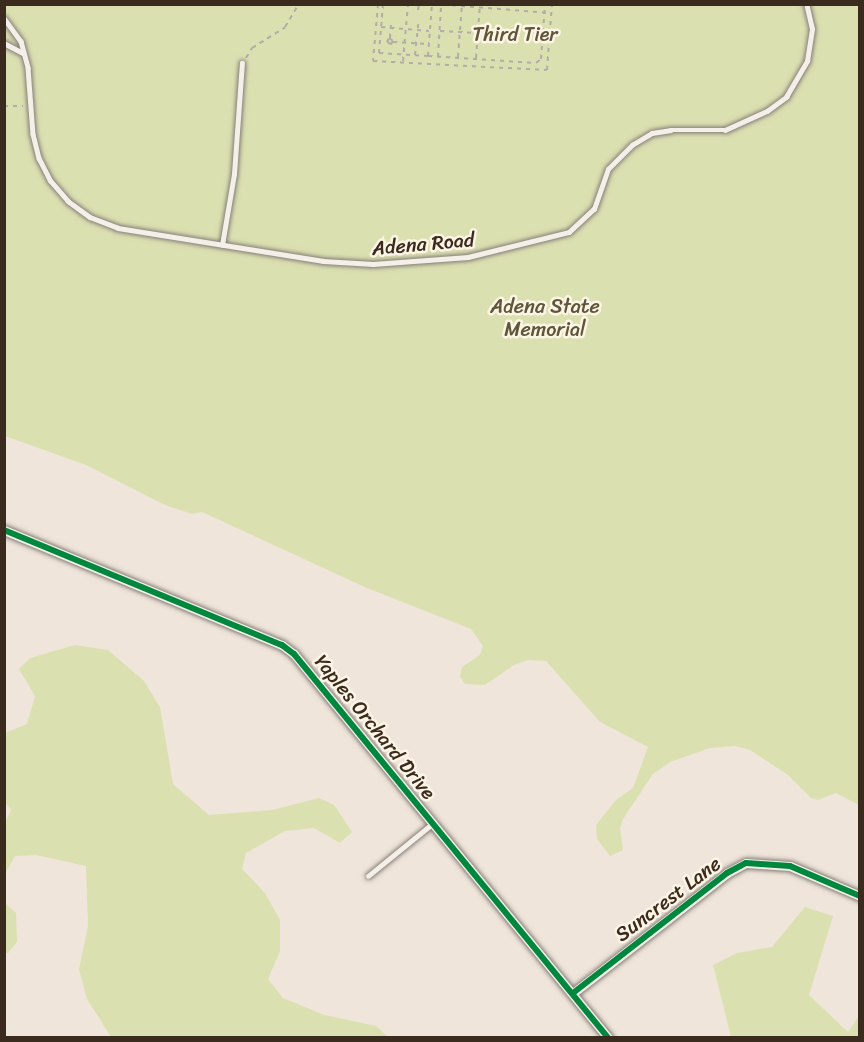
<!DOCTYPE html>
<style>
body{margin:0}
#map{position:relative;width:864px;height:1042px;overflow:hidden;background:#efe5da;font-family:Sriracha,sans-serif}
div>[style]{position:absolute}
.green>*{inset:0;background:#dbe0b1}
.path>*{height:2px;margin-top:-1px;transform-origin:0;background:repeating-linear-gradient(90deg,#b2ada6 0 4.5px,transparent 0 9px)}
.roads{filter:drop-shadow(0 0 2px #877f78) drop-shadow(0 0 2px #877f78)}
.lane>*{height:4.5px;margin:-2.25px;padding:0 2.25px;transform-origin:2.25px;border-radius:2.25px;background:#f4f0e9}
.street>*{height:9px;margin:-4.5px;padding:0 4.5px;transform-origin:4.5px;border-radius:4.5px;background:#f4f0e9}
.cycleway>*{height:6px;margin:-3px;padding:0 3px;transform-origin:3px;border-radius:3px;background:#00873e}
span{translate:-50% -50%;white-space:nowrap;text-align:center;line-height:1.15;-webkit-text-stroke:5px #fcf5e5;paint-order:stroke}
.park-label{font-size:20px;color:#5f563a}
.street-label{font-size:20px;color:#3b2a1e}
.frame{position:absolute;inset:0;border:6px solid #3b2a1e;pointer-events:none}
</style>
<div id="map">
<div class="green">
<i style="clip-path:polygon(4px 5px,859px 5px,859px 805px,836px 793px,818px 800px,811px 798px,788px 775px,750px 750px,736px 746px,710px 748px,670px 762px,653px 774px,623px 819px,620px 828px,623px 850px,610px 856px,597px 839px,596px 825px,616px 800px,633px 788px,648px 747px,600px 722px,546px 661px,528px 660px,514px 665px,485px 685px,465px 684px,460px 677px,462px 667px,480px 655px,483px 646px,471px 629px,367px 588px,202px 512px,192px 514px,165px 505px,86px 465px,5px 436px)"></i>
<i style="clip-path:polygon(75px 645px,108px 650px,144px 681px,160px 707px,173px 784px,209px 815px,272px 810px,319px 798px,334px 805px,352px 832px,340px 843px,314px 828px,285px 831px,246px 853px,242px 869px,265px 893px,280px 920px,280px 951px,268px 979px,283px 998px,324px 1015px,376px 1026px,388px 1037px,111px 1037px,87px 999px,79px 969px,88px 926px,86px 866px,36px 855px,15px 856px,5px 874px,5px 822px,11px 810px,5px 802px,5px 733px,27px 724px,35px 696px,19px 669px,30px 658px)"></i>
<i style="clip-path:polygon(5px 903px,16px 913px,17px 942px,8px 953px,5px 953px)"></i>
<i style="clip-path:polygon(805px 907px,833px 916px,809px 995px,848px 1032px,859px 1016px,859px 1037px,731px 1037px,713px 965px,737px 953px,772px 947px)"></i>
</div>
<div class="path">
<i style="left:378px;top:4px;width:57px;rotate:95deg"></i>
<i style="left:373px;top:61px;width:174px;rotate:3deg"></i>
<i style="left:547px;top:70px;width:66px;rotate:-85.7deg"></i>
<i style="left:383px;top:4px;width:49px;rotate:94.7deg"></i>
<i style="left:379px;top:53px;width:49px;rotate:3.5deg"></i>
<i style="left:428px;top:56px;width:52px;rotate:-85.6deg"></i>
<i style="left:434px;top:4px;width:117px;rotate:4.4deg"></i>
<i style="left:393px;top:6px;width:2px;rotate:-90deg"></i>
<i style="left:418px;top:10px;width:6px;rotate:-81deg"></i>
<i style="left:381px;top:27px;width:48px;rotate:4.8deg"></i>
<i style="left:440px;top:31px;width:38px;rotate:3deg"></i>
<i style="left:389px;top:38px;width:5px;rotate:37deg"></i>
<i style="left:393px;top:41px;width:4px;rotate:124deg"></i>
<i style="left:391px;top:44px;width:4px;rotate:-153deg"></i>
<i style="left:387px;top:42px;width:4px;rotate:-63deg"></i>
<i style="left:390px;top:38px;width:15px;rotate:-86deg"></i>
<i style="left:393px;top:42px;width:36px;rotate:3deg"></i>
<i style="left:415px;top:55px;width:31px;rotate:-84deg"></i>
<i style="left:428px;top:56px;width:108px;rotate:3.7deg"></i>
<i style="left:536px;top:63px;width:6px;rotate:-39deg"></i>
<i style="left:541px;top:59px;width:55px;rotate:-85.8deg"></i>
<i style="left:438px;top:57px;width:51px;rotate:-86.6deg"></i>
<i style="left:458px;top:57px;width:53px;rotate:-85.7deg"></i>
<i style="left:246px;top:58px;width:12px;rotate:-59deg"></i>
<i style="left:252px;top:48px;width:39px;rotate:-32deg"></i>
<i style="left:285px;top:27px;width:27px;rotate:-59deg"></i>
<i style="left:476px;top:58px;width:54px;rotate:-85.8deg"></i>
<i style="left:403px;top:61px;width:57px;rotate:-85deg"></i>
<i style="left:4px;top:106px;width:19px"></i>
</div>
<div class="roads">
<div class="lane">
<i style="left:4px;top:18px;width:29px;rotate:54deg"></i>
<i style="left:21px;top:41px;width:28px;rotate:75deg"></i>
<i style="left:28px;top:68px;width:66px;rotate:85.7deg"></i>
<i style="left:33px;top:134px;width:25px;rotate:76deg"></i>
<i style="left:39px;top:158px;width:25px;rotate:63deg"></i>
<i style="left:50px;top:180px;width:28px;rotate:49deg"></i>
<i style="left:68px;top:201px;width:27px;rotate:36deg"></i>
<i style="left:90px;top:217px;width:30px;rotate:21deg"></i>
<i style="left:118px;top:228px;width:208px;rotate:9.1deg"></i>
<i style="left:323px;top:261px;width:50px;rotate:3.4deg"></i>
<i style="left:373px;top:264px;width:95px;rotate:-4.2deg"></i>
<i style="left:468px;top:257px;width:104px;rotate:-13.9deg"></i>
<i style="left:569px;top:232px;width:34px;rotate:-43deg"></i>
<i style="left:594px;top:209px;width:42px;rotate:-70.7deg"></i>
<i style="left:608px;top:169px;width:34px;rotate:-45deg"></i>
<i style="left:632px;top:145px;width:23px;rotate:-31deg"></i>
<i style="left:652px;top:133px;width:19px;rotate:-9deg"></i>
<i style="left:671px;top:130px;width:54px"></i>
<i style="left:725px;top:130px;width:46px;rotate:-24.3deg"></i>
<i style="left:767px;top:111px;width:24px;rotate:-36deg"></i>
<i style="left:786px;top:97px;width:42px;rotate:-59.7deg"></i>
<i style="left:807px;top:61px;width:32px;rotate:-81deg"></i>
<i style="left:812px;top:29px;width:26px;rotate:-103deg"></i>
<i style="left:4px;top:43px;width:21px;rotate:28deg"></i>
<i style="left:222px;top:245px;width:72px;rotate:-80.4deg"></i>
<i style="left:234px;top:174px;width:111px;rotate:-85.9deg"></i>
<i style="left:368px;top:876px;width:82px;rotate:-39.1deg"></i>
</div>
<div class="street">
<i style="left:4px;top:530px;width:301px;rotate:22.5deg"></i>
<i style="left:282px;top:645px;width:15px;rotate:37deg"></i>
<i style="left:294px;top:654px;width:496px;rotate:50.7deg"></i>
<i style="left:573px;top:993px;width:195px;rotate:-37.9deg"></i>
<i style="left:727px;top:873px;width:21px;rotate:-28deg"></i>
<i style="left:746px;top:863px;width:44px;rotate:3.9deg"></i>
<i style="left:790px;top:866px;width:76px;rotate:23.2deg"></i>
</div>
</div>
<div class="cycleway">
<i style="left:4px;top:530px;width:301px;rotate:22.5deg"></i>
<i style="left:282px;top:645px;width:15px;rotate:37deg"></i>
<i style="left:294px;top:654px;width:496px;rotate:50.7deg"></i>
<i style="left:573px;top:993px;width:195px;rotate:-37.9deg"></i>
<i style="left:727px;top:873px;width:21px;rotate:-28deg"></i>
<i style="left:746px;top:863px;width:44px;rotate:3.9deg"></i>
<i style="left:790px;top:866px;width:76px;rotate:23.2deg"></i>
</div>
<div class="park-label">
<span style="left:515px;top:34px">Third Tier</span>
<span style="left:545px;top:318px">Adena State<br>Memorial</span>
</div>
<div class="street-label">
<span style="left:423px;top:244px;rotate:-5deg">Adena Road</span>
<span style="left:375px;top:727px;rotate:51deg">Yaples Orchard Drive</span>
<span style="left:668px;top:899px;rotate:-37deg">Suncrest Lane</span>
</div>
<div class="frame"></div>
</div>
